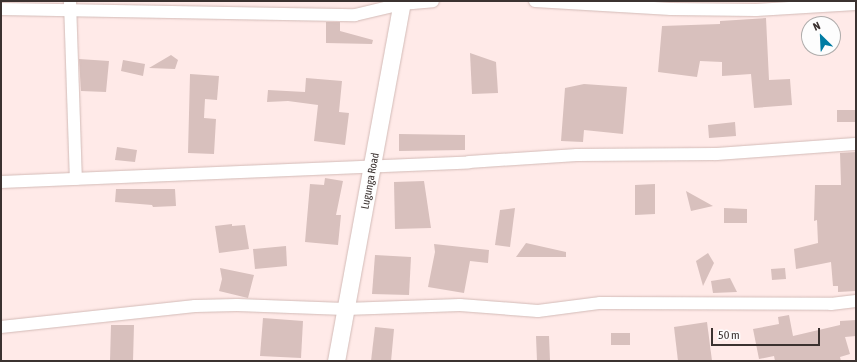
<!DOCTYPE html>
<style>
body{margin:0}
#map{position:relative;width:857px;height:362px;overflow:hidden;background:#ffeae8;font-family:"Asap Condensed",sans-serif}
div>[style]{position:absolute}
.building>*{inset:0;background:#d8c0bd}
.roads{filter:drop-shadow(0 0 1px #d3bbb7) drop-shadow(0 0 1px #d3bbb7)}
.street>*{height:12px;margin:-6px;padding:0 6px;transform-origin:6px;border-radius:6px;background:#fff}
.secondary>*{height:17px;margin:-8.5px;padding:0 8.5px;transform-origin:8.5px;border-radius:8.5px;background:#fff}
span{translate:-50% -50%;white-space:nowrap;text-align:center;line-height:1.15;-webkit-text-stroke:3px #fdfdfd;paint-order:stroke}
.street-label{font-size:11px;color:#3b3230}
.frame{position:absolute;inset:0;border:2px solid #3b3230;pointer-events:none}
.north{position:absolute;left:801px;top:16px;width:40px;height:40px;box-sizing:border-box;background:#fdfdfd;border:1px solid #afacab;border-radius:50%;rotate:336deg;font-size:11px;font-weight:700;line-height:16px;text-align:center;color:#3b3230}
.north::after{content:'';display:block;margin:auto;width:14px;height:18px;background:#007ca3;clip-path:polygon(50% 0,100% 100%,50% 72%,0 100%)}
.scale{position:absolute;left:711px;top:328px;width:109px;height:18px;box-sizing:border-box;border:2px solid #3b3230;border-top:0;padding-left:5px;font-size:12px;line-height:14px;white-space:nowrap;color:#3b3230;-webkit-text-stroke:3px #fdfdfd;paint-order:stroke}
</style>
<div id="map">
<div class="building">
<i style="clip-path:polygon(766px 18px,769px 80px,790px 79px,792px 105px,754px 108px,751px 74px,722px 76px,722px 62px,700px 61px,697px 77px,658px 72px,662px 26px,720px 24px,720px 21px)"></i>
<i style="clip-path:polygon(326px 22px,340px 22px,340px 31px,373px 40px,372px 44px,326px 43px)"></i>
<i style="clip-path:polygon(470px 53px,496px 62px,498px 93px,472px 94px)"></i>
<i style="clip-path:polygon(171px 55px,178px 60px,175px 69px,149px 68px)"></i>
<i style="clip-path:polygon(79px 59px,109px 61px,106px 92px,81px 91px)"></i>
<i style="clip-path:polygon(123px 60px,145px 64px,143px 76px,121px 71px)"></i>
<i style="clip-path:polygon(190px 74px,219px 76px,217px 100px,205px 99px,204px 118px,216px 119px,214px 154px,188px 153px)"></i>
<i style="clip-path:polygon(306px 78px,342px 81px,339px 112px,349px 113px,345px 145px,314px 141px,318px 105px,288px 101px,267px 102px,268px 90px,305px 92px)"></i>
<i style="clip-path:polygon(584px 84px,627px 87px,623px 134px,584px 130px,583px 142px,561px 141px,565px 88px)"></i>
<i style="clip-path:polygon(837px 110px,856px 110px,856px 122px,837px 122px)"></i>
<i style="clip-path:polygon(735px 122px,736px 136px,709px 138px,708px 125px)"></i>
<i style="clip-path:polygon(399px 134px,465px 135px,465px 150px,399px 151px)"></i>
<i style="clip-path:polygon(117px 147px,137px 150px,135px 162px,115px 160px)"></i>
<i style="clip-path:polygon(856px 152px,856px 291px,838px 292px,838px 286px,833px 286px,831px 262px,796px 269px,794px 249px,818px 243px,817px 220px,814px 221px,815px 185px,841px 185px,840px 153px)"></i>
<i style="clip-path:polygon(325px 178px,343px 181px,336px 215px,341px 215px,338px 245px,305px 242px,310px 184px,324px 185px)"></i>
<i style="clip-path:polygon(424px 181px,431px 228px,395px 229px,394px 182px)"></i>
<i style="clip-path:polygon(655px 184px,655px 214px,635px 215px,635px 185px)"></i>
<i style="clip-path:polygon(116px 189px,175px 189px,176px 206px,153px 207px,152px 205px,115px 202px)"></i>
<i style="clip-path:polygon(686px 191px,713px 206px,691px 211px)"></i>
<i style="clip-path:polygon(515px 208px,510px 247px,495px 245px,500px 210px)"></i>
<i style="clip-path:polygon(724px 208px,747px 209px,747px 223px,724px 223px)"></i>
<i style="clip-path:polygon(232px 224px,232px 226px,245px 225px,249px 249px,219px 253px,215px 226px)"></i>
<i style="clip-path:polygon(526px 243px,566px 252px,566px 257px,516px 257px)"></i>
<i style="clip-path:polygon(434px 244px,489px 250px,488px 263px,470px 261px,464px 293px,428px 287px,435px 252px)"></i>
<i style="clip-path:polygon(286px 246px,287px 266px,255px 269px,253px 249px)"></i>
<i style="clip-path:polygon(708px 253px,714px 263px,703px 286px,696px 261px)"></i>
<i style="clip-path:polygon(375px 255px,411px 257px,409px 295px,372px 294px)"></i>
<i style="clip-path:polygon(220px 268px,254px 275px,248px 298px,219px 291px,222px 279px)"></i>
<i style="clip-path:polygon(785px 268px,786px 279px,772px 280px,771px 269px)"></i>
<i style="clip-path:polygon(730px 278px,737px 292px,713px 293px,711px 281px)"></i>
<i style="clip-path:polygon(789px 315px,793px 336px,840px 325px,840px 321px,856px 320px,856px 336px,845px 337px,850px 354px,840px 357px,841px 361px,775px 361px,774px 356px,759px 359px,753px 329px,779px 324px,778px 317px)"></i>
<i style="clip-path:polygon(263px 318px,303px 321px,301px 358px,260px 356px)"></i>
<i style="clip-path:polygon(707px 322px,712px 361px,678px 361px,674px 327px)"></i>
<i style="clip-path:polygon(111px 325px,134px 325px,133px 361px,110px 361px)"></i>
<i style="clip-path:polygon(375px 327px,394px 329px,391px 361px,371px 361px)"></i>
<i style="clip-path:polygon(611px 333px,630px 333px,630px 345px,611px 345px)"></i>
<i style="clip-path:polygon(536px 336px,549px 336px,550px 361px,537px 361px)"></i>
</div>
<div class="roads">
<div class="street">
<i style="left:535px;top:1px;width:136px;rotate:3.4deg"></i>
<i style="left:671px;top:9px;width:85px;rotate:0.7deg"></i>
<i style="left:756px;top:10px;width:100px;rotate:-3.4deg"></i>
<i style="left:70px;top:2px;width:177px;rotate:88.1deg"></i>
<i style="left:1px;top:9px;width:354px;rotate:1deg"></i>
<i style="left:355px;top:15px;width:47px;rotate:-13.4deg"></i>
<i style="left:401px;top:4px;width:32px;rotate:-5deg"></i>
<i style="left:1px;top:182px;width:468px;rotate:-2.4deg"></i>
<i style="left:469px;top:162px;width:108px;rotate:-3.7deg"></i>
<i style="left:577px;top:155px;width:139px;rotate:-0.4deg"></i>
<i style="left:716px;top:154px;width:140px;rotate:-4.1deg"></i>
<i style="left:1px;top:327px;width:195px;rotate:-6.2deg"></i>
<i style="left:195px;top:306px;width:42px;rotate:-1.4deg"></i>
<i style="left:237px;top:305px;width:108px;rotate:2.1deg"></i>
<i style="left:345px;top:309px;width:115px;rotate:-2deg"></i>
<i style="left:460px;top:305px;width:78px;rotate:4.4deg"></i>
<i style="left:538px;top:311px;width:63px;rotate:-7.4deg"></i>
<i style="left:600px;top:303px;width:231px;rotate:0.2deg"></i>
<i style="left:831px;top:304px;width:25px;rotate:-7deg"></i>
</div>
<div class="secondary">
<i style="left:336px;top:361px;width:366px;rotate:-79.6deg"></i>
</div>
</div>
<div class="street-label">
<span style="left:370px;top:181px;rotate:-79deg">Lugunga Road</span>
</div>
<div class="frame"></div>
<div class="north">N</div>
<div class="scale">50 m</div>
</div>
